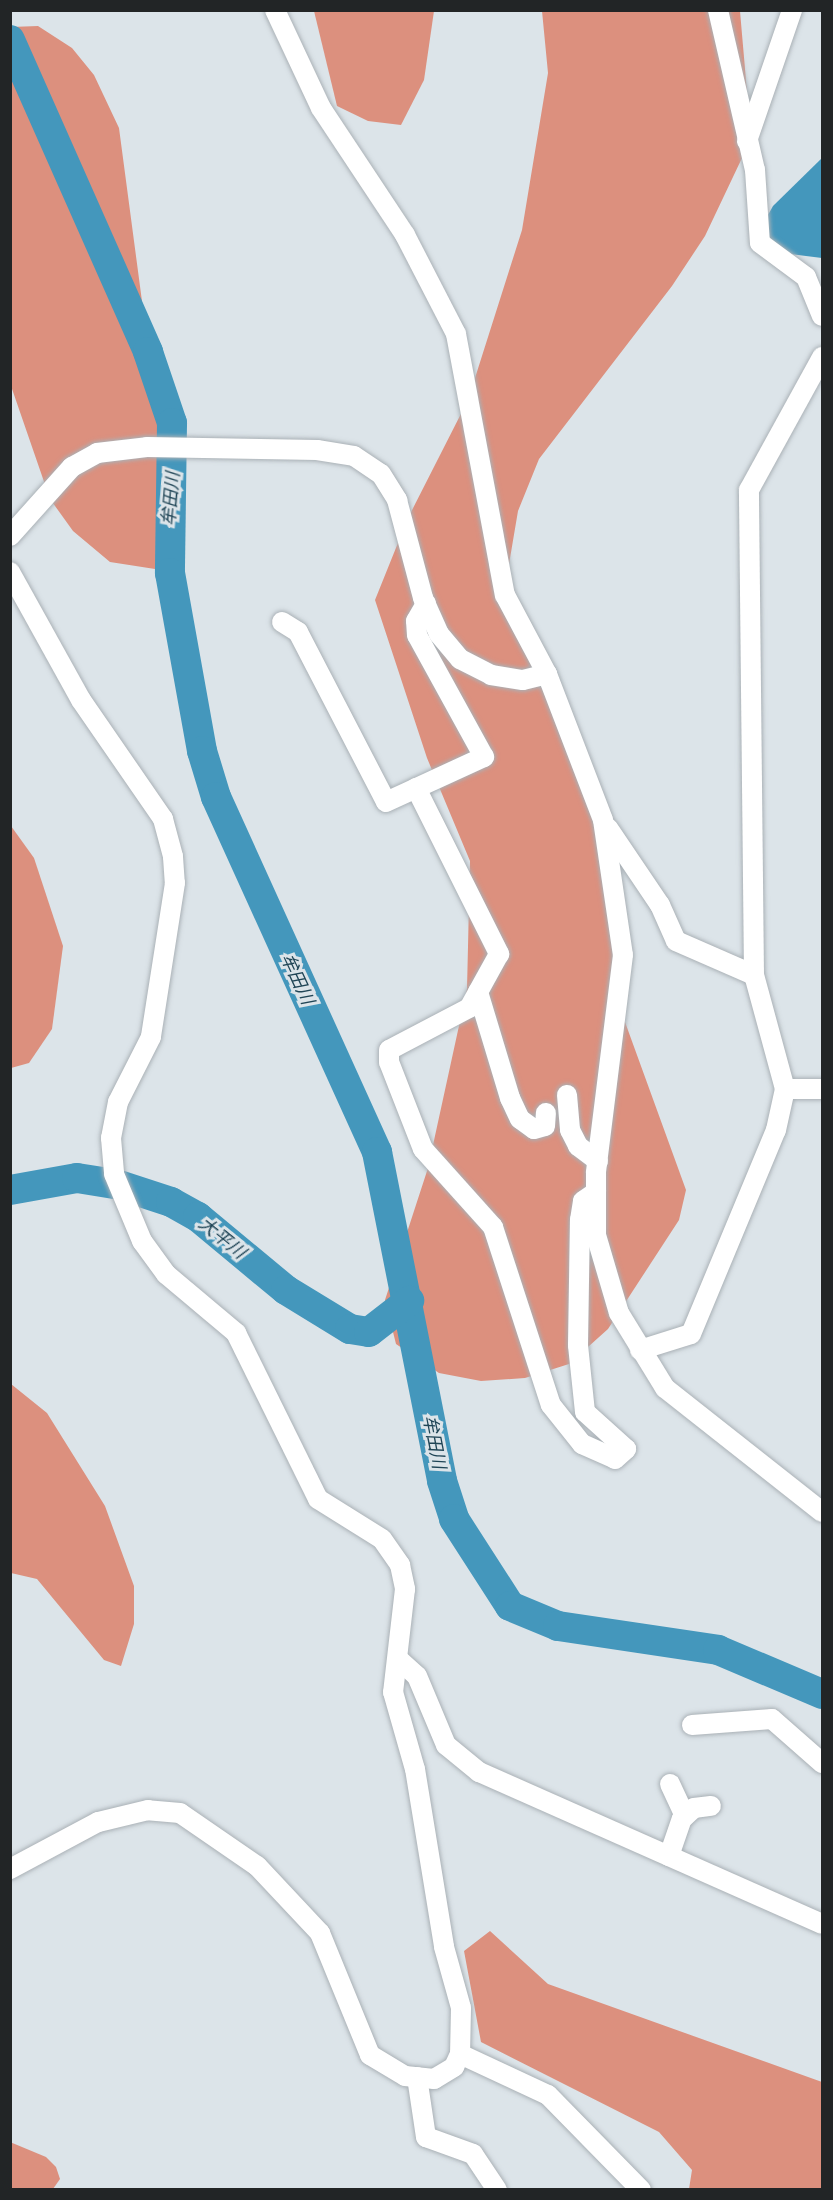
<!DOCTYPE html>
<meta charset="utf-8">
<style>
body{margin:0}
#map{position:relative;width:833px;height:2200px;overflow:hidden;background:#dce4e9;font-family:"Titillium Web","Noto Sans JP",sans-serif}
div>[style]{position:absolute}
.forest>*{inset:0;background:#dc907e}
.water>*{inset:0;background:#4497bc}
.river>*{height:30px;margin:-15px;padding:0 15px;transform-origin:15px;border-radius:15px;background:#4497bc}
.roads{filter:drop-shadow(0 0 2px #aab1b6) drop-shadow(0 0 2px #aab1b6)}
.minor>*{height:20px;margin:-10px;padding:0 10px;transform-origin:10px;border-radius:10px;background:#fff}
span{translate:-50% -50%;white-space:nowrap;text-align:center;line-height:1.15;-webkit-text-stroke:6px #dce4e9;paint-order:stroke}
.water-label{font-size:18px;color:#204556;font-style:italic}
.frame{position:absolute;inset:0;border:12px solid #222526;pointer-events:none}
</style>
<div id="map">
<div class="forest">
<i style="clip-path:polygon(314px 11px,434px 11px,424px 80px,401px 125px,368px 121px,337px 106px)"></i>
<i style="clip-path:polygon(542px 11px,740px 11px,751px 139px,705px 236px,672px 286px,539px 459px,518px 511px,508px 570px,514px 627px,602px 794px,621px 1011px,686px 1190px,679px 1220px,608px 1329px,569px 1364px,525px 1378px,481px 1381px,439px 1373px,396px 1344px,385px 1300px,428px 1168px,467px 989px,470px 861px,427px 758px,375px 600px,408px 518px,468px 400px,522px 230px,548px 73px)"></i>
<i style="clip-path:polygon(38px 26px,72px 48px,94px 75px,119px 128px,149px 354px,180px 450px,174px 525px,155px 569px,110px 562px,73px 531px,50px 499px,11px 386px,11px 27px)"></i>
<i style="clip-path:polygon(11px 826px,34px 858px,63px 946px,52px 1029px,29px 1063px,11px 1068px)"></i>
<i style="clip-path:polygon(11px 1384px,47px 1413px,105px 1506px,134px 1586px,134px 1624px,121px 1666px,104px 1660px,37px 1579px,11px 1573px)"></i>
<i style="clip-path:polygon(490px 1931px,548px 1984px,822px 2082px,822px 2189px,689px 2189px,692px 2170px,659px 2132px,481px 2042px,464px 1951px)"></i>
<i style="clip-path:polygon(10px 2142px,46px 2157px,56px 2167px,60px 2179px,53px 2189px,11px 2189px)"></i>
</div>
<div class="water">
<i style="clip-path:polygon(822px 158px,822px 258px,782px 253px,768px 245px,764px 222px,773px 206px)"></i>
</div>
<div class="river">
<i style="left:10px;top:40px;width:341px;rotate:66.1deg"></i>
<i style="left:148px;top:352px;width:75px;rotate:71.3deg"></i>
<i style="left:172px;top:423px;width:150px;rotate:90.8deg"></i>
<i style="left:170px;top:573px;width:181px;rotate:79.8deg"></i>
<i style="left:202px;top:751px;width:48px;rotate:73.1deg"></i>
<i style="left:216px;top:797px;width:390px;rotate:65.6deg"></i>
<i style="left:377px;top:1152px;width:335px;rotate:78.8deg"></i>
<i style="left:442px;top:1481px;width:40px;rotate:72deg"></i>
<i style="left:454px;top:1519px;width:103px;rotate:57.2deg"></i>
<i style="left:510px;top:1606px;width:52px;rotate:22.6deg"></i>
<i style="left:558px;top:1626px;width:162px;rotate:8.5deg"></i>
<i style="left:718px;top:1650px;width:113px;rotate:22.9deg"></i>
<i style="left:10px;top:1190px;width:68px;rotate:-10.2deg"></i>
<i style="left:77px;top:1178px;width:39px;rotate:9deg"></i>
<i style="left:116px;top:1184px;width:58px;rotate:18.1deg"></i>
<i style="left:171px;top:1202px;width:31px;rotate:29deg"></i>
<i style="left:198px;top:1217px;width:114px;rotate:39.7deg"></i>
<i style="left:286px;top:1290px;width:75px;rotate:31.4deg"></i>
<i style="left:350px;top:1329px;width:19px;rotate:9deg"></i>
<i style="left:369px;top:1332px;width:51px;rotate:-37.8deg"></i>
</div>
<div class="roads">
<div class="minor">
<i style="left:275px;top:10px;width:108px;rotate:64.9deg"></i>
<i style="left:321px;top:108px;width:152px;rotate:56.5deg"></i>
<i style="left:405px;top:235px;width:111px;rotate:62.7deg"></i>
<i style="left:456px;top:334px;width:266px;rotate:79.4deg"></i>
<i style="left:505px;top:595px;width:89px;rotate:62deg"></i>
<i style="left:547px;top:674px;width:156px;rotate:69deg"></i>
<i style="left:603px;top:820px;width:136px;rotate:81.6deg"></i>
<i style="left:623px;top:955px;width:220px;rotate:97.1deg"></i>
<i style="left:596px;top:1173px;width:62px;rotate:90deg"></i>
<i style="left:596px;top:1235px;width:81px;rotate:73.6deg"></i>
<i style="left:619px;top:1313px;width:88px;rotate:58.5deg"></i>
<i style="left:665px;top:1388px;width:200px;rotate:38.3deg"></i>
<i style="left:718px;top:10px;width:164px;rotate:77deg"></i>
<i style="left:755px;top:170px;width:73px;rotate:86.1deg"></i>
<i style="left:760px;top:243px;width:57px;rotate:36.5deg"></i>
<i style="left:806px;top:277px;width:42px;rotate:67.7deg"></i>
<i style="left:747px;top:141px;width:139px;rotate:-71deg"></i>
<i style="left:10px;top:536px;width:93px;rotate:-48.1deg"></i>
<i style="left:72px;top:467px;width:29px;rotate:-29deg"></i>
<i style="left:97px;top:453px;width:50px;rotate:-6.8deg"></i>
<i style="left:147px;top:447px;width:170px;rotate:1deg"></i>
<i style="left:317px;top:450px;width:37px;rotate:9deg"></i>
<i style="left:354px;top:456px;width:32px;rotate:34deg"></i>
<i style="left:381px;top:474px;width:31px;rotate:58deg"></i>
<i style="left:397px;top:500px;width:101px;rotate:75.1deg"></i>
<i style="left:423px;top:598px;width:39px;rotate:66deg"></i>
<i style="left:439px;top:634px;width:33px;rotate:50deg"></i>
<i style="left:460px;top:659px;width:35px;rotate:27deg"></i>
<i style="left:491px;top:675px;width:32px;rotate:9deg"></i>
<i style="left:523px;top:680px;width:25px;rotate:-14deg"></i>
<i style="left:10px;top:572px;width:146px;rotate:61deg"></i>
<i style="left:81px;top:700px;width:145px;rotate:55.4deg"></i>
<i style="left:163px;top:819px;width:39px;rotate:75deg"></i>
<i style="left:173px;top:857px;width:26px;rotate:86deg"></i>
<i style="left:175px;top:883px;width:156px;rotate:98.9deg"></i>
<i style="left:151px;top:1037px;width:73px;rotate:116.9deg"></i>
<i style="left:118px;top:1102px;width:37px;rotate:101deg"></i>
<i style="left:111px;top:1138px;width:36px;rotate:85deg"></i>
<i style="left:114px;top:1174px;width:73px;rotate:67.3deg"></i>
<i style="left:142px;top:1241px;width:41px;rotate:54deg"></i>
<i style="left:166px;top:1274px;width:92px;rotate:40.1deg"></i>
<i style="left:236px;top:1333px;width:185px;rotate:63.7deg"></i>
<i style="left:318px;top:1499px;width:75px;rotate:32deg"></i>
<i style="left:382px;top:1539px;width:32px;rotate:55deg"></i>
<i style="left:400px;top:1565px;width:25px;rotate:78deg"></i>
<i style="left:405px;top:1589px;width:104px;rotate:96.6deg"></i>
<i style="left:393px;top:1692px;width:80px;rotate:74.1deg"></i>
<i style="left:415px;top:1769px;width:180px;rotate:80.7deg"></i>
<i style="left:444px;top:1947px;width:63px;rotate:74.4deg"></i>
<i style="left:461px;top:2008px;width:46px;rotate:91.2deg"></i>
<i style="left:460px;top:2054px;width:14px;rotate:115deg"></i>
<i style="left:454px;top:2067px;width:23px;rotate:149deg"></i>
<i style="left:434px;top:2079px;width:29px;rotate:-174deg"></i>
<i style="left:405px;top:2076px;width:41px;rotate:-149deg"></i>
<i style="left:370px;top:2055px;width:132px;rotate:-112.3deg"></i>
<i style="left:320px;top:1933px;width:92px;rotate:-133.2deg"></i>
<i style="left:257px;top:1866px;width:93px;rotate:-145.5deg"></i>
<i style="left:180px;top:1813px;width:32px;rotate:-175deg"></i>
<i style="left:148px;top:1810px;width:51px;rotate:166.5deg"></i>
<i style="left:98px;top:1822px;width:100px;rotate:151.9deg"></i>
<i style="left:282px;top:622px;width:19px;rotate:32deg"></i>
<i style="left:298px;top:632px;width:191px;rotate:62.6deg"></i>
<i style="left:386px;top:802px;width:108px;rotate:-24.7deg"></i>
<i style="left:484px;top:757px;width:139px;rotate:-118.8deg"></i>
<i style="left:417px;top:635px;width:14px;rotate:-94deg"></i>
<i style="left:416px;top:621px;width:20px;rotate:-60deg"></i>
<i style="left:416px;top:788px;width:186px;rotate:63.4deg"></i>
<i style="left:499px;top:954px;width:43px;rotate:118.9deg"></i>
<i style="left:478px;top:992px;width:111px;rotate:73.2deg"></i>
<i style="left:510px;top:1098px;width:23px;rotate:65deg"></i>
<i style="left:520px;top:1119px;width:17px;rotate:36deg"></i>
<i style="left:534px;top:1129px;width:11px;rotate:-15deg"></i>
<i style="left:545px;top:1126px;width:13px;rotate:-86deg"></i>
<i style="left:608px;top:828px;width:93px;rotate:56deg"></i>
<i style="left:660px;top:905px;width:39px;rotate:66deg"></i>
<i style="left:676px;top:941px;width:85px;rotate:23.6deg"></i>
<i style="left:478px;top:992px;width:18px;rotate:119deg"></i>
<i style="left:469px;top:1008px;width:90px;rotate:152.3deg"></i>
<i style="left:389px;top:1050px;width:12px;rotate:90deg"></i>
<i style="left:389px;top:1062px;width:93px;rotate:68.7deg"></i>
<i style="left:423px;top:1149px;width:105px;rotate:48.1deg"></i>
<i style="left:493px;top:1227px;width:187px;rotate:72deg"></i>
<i style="left:551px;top:1405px;width:50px;rotate:51.5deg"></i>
<i style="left:582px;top:1444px;width:36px;rotate:24deg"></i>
<i style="left:615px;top:1459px;width:15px;rotate:-42deg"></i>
<i style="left:626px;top:1449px;width:55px;rotate:-137.9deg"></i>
<i style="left:585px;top:1412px;width:67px;rotate:-96deg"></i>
<i style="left:578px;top:1345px;width:125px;rotate:-89.1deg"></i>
<i style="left:580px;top:1220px;width:19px;rotate:-81deg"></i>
<i style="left:583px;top:1201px;width:16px;rotate:-35deg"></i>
<i style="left:785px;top:1089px;width:37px"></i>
<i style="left:567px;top:1095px;width:35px;rotate:85deg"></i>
<i style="left:570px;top:1130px;width:18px;rotate:63deg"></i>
<i style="left:578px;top:1146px;width:25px;rotate:37deg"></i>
<i style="left:640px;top:1350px;width:53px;rotate:-17.4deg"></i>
<i style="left:691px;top:1334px;width:221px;rotate:-67.4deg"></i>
<i style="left:776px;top:1130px;width:42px;rotate:-77.6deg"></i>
<i style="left:785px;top:1089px;width:118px;rotate:-105.2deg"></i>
<i style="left:754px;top:975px;width:485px;rotate:-90.6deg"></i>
<i style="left:749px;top:490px;width:152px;rotate:-61.2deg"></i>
<i style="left:398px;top:1659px;width:25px;rotate:42deg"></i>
<i style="left:417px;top:1676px;width:75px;rotate:67.2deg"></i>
<i style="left:446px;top:1745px;width:43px;rotate:39.3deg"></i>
<i style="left:479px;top:1772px;width:375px;rotate:23.9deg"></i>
<i style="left:692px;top:1725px;width:80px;rotate:-4.3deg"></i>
<i style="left:772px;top:1719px;width:67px;rotate:41.3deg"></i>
<i style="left:670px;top:1784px;width:35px;rotate:65deg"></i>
<i style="left:669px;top:1856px;width:39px;rotate:-71deg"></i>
<i style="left:682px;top:1819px;width:16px;rotate:-43deg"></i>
<i style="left:694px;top:1808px;width:17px;rotate:-7deg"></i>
<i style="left:460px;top:2054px;width:97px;rotate:25deg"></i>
<i style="left:548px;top:2095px;width:133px;rotate:45.6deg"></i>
<i style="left:417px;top:2077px;width:61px;rotate:81.5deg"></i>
<i style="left:426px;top:2137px;width:50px;rotate:19.9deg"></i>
<i style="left:473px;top:2154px;width:43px;rotate:56.3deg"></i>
</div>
</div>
<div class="water-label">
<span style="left:171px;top:499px;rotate:-85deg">牟田川</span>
<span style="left:297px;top:979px;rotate:65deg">牟田川</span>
<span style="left:222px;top:1238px;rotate:39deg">大平川</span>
<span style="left:434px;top:1442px;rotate:79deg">牟田川</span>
</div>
<div class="frame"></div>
</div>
